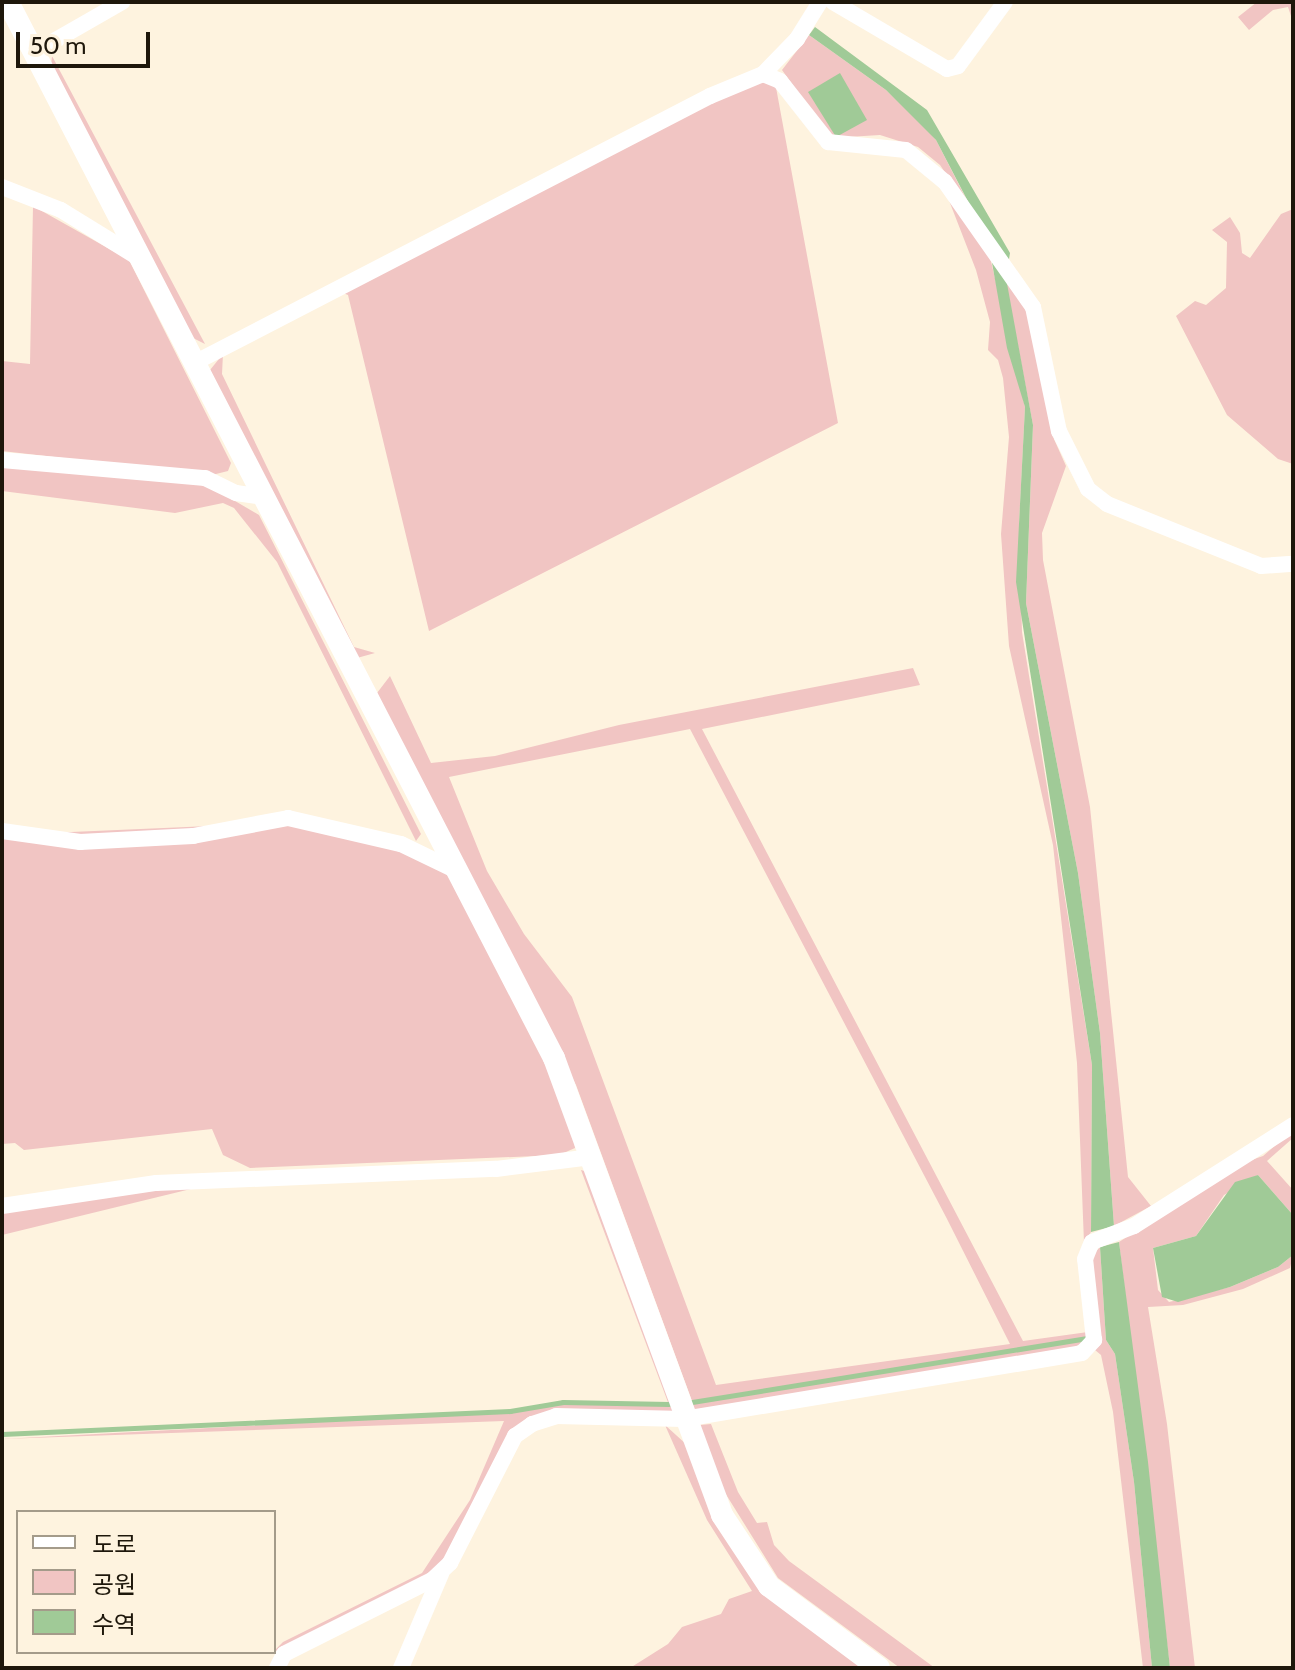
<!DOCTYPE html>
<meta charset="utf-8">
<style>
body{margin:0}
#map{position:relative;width:1295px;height:1670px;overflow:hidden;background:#fef3df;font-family:Cabin,"Noto Sans KR",sans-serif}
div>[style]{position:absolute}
.green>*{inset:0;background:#f1c5c3}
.water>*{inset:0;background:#a0ca97}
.stream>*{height:5px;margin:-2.5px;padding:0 2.5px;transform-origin:2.5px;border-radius:2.5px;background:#a0ca97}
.minor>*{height:16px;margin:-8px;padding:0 8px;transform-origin:8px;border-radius:8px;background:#fff}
.tertiary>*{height:22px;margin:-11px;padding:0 11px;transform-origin:11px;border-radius:11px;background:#fff}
span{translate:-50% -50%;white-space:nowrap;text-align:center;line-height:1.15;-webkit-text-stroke:6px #fef3df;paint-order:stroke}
.frame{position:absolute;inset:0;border:4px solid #1e170b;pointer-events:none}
.legend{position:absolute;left:16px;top:1510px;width:260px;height:144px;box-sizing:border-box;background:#fef3df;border:2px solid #a49b8a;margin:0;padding:10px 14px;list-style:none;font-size:24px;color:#1e170b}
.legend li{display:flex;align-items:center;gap:16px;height:40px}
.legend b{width:40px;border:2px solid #a49b8a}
.scale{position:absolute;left:16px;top:32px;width:134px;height:36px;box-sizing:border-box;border:4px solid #1e170b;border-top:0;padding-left:10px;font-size:24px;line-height:28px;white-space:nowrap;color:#1e170b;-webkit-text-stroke:6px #fef3df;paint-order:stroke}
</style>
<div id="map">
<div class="green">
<i style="clip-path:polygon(1257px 2px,1293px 2px,1293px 22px,1288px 7px,1273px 10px,1249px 30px,1238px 17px)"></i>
<i style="clip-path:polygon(809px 35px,886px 90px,922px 124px,936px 140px,977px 220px,940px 165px,918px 147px,880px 135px,831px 138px,782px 70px)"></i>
<i style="clip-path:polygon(52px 56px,205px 344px,193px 338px,51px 67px)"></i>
<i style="clip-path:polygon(775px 82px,838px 423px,429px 631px,348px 295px,343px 293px,746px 83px)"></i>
<i style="clip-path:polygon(943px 185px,990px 257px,1025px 407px,1019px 525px,1022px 632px,1092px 1065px,1091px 1232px,1084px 1243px,1077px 1063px,1053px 845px,1009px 646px,1001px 534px,1009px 437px,1003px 378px,998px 360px,988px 350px,990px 322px,976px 270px)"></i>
<i style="clip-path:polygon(33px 206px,129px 260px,231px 463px,228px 471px,212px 475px,2px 451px,2px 361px,30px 364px)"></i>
<i style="clip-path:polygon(1293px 209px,1293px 464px,1278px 459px,1227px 415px,1176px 316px,1195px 301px,1206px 305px,1226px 288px,1227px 242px,1212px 230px,1230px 217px,1240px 233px,1242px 253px,1250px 258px,1281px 214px)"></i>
<i style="clip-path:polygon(1005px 278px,1030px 310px,1054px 439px,1066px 466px,1042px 533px,1043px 560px,1090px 807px,1128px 1177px,1151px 1206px,1114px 1226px,1100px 1033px,1078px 873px,1026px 603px,1033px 425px)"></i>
<i style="clip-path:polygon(223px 354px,222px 374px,354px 647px,375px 653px,357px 658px,210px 370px)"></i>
<i style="clip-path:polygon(2px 464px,206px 484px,259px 515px,421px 834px,416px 841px,277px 562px,234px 508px,223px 503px,175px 513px,2px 491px)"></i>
<i style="clip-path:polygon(evenodd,913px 668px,920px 685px,702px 729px,1023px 1341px,1088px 1332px,1088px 1337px,692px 1401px,576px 1085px,377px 693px,390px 676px,431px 763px,495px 756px,619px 725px,913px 668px,690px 729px,946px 1217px,1010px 1344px,716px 1385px,572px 997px,524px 934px,487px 871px,449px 777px,690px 729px)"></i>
<i style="clip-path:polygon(280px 823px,408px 851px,452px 873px,523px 1011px,572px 1124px,575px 1148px,559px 1155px,250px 1168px,223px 1155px,212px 1129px,24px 1150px,15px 1143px,2px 1144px,2px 835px)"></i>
<i style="clip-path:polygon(1293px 1130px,1293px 1138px,1267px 1161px,1293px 1190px,1293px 1215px,1258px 1175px,1224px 1195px,1196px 1236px,1153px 1248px,1158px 1290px,1169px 1302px,1230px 1287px,1278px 1267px,1293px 1255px,1290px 1268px,1243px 1289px,1183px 1305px,1148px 1307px,1167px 1424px,1195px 1668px,1170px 1668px,1119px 1242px,1240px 1164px,1263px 1156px)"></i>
<i style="clip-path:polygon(581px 1170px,588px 1172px,675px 1412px,536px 1418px,437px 1569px,286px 1649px,274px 1651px,283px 1642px,422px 1573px,470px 1500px,504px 1421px,2px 1439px,510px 1412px,563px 1403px,669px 1405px)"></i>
<i style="clip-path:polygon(159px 1187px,199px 1187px,2px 1235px,2px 1211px)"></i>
<i style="clip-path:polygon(1100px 1247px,1106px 1340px,1115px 1354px,1134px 1482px,1152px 1668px,1143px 1668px,1113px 1412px,1101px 1355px,1095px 1350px,1092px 1256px)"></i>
<i style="clip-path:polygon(1088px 1339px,1075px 1347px,695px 1411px,692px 1403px)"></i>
<i style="clip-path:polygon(711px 1424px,738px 1492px,757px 1523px,767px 1522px,774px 1545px,789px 1561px,935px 1668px,900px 1668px,778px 1578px,722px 1488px,700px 1425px)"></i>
<i style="clip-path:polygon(665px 1425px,687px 1445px,775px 1602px,868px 1668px,630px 1668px,668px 1644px,682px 1627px,721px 1614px,729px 1599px,752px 1591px,707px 1520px)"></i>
</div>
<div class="water">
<i style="clip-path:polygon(815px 27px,927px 110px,1010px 253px,1006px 278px,1033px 425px,1026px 603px,1078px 873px,1100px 1033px,1114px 1226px,1091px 1232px,1092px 1065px,1016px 582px,1025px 407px,1007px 348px,988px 240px,936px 140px,886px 90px,809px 35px)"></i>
<i style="clip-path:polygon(840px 73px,867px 120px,836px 137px,808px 92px)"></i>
<i style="clip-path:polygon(1258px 1175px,1293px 1215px,1293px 1255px,1278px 1267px,1230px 1287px,1178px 1302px,1162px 1297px,1153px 1248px,1196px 1236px,1235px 1182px)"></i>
<i style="clip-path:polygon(1119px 1242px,1148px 1462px,1170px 1668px,1152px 1668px,1134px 1482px,1115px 1354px,1106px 1340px,1100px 1247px)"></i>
</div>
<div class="stream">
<i style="left:692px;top:1402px;width:402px;rotate:-9.2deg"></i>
<i style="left:2px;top:1434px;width:509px;rotate:-2.59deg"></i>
<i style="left:510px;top:1411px;width:54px;rotate:-9.6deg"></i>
<i style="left:563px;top:1402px;width:106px;rotate:1.1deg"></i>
</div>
<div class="minor">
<i style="left:833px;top:2px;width:132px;rotate:30.4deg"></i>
<i style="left:947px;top:69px;width:11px;rotate:-15deg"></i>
<i style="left:958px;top:66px;width:79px;rotate:-53.7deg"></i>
<i style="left:33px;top:53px;width:103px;rotate:-29.8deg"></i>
<i style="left:763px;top:74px;width:49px;rotate:-45.8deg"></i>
<i style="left:797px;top:39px;width:44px;rotate:-58.1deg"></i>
<i style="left:2px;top:187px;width:63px;rotate:21.3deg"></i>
<i style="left:61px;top:210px;width:95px;rotate:31.7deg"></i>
<i style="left:196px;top:362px;width:579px;rotate:-27.36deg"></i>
<i style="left:710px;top:96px;width:57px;rotate:-22.5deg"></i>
<i style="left:763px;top:74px;width:18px;rotate:22deg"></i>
<i style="left:780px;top:81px;width:78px;rotate:51.8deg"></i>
<i style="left:828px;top:142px;width:78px;rotate:5.9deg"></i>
<i style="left:906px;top:150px;width:50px;rotate:39.4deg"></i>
<i style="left:945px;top:182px;width:153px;rotate:54.9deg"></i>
<i style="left:1033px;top:307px;width:127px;rotate:78.2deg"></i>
<i style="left:1059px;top:431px;width:65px;rotate:63.4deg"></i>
<i style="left:1088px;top:489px;width:24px;rotate:38deg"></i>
<i style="left:1107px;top:504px;width:166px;rotate:21.9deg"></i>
<i style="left:1261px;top:566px;width:32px;rotate:-4deg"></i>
<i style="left:2px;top:460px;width:204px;rotate:5.1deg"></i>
<i style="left:205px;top:478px;width:34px;rotate:26deg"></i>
<i style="left:236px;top:493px;width:27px;rotate:8deg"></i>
<i style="left:2px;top:831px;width:79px;rotate:8deg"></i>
<i style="left:80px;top:842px;width:113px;rotate:-3deg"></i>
<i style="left:193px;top:836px;width:97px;rotate:-10.7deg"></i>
<i style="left:288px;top:818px;width:116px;rotate:13deg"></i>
<i style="left:401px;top:844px;width:64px;rotate:25.8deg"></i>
<i style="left:2px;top:1206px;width:156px;rotate:-8.5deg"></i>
<i style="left:156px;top:1183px;width:340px;rotate:-2.4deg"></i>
<i style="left:496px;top:1169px;width:96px;rotate:-7.2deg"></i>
<i style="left:277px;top:1668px;width:16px;rotate:-63deg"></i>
<i style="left:284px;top:1654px;width:165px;rotate:-26.6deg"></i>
<i style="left:432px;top:1580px;width:25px;rotate:-43deg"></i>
<i style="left:450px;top:1563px;width:143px;rotate:-62.9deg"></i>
<i style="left:515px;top:1436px;width:21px;rotate:-35deg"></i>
<i style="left:532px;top:1424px;width:25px;rotate:-18deg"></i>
<i style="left:556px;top:1416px;width:128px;rotate:1.3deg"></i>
<i style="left:684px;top:1419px;width:403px;rotate:-9.4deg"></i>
<i style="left:1082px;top:1353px;width:18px;rotate:-47deg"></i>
<i style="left:1094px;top:1340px;width:81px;rotate:-96.3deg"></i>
<i style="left:1085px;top:1259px;width:18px;rotate:-68deg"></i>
<i style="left:1092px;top:1242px;width:45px;rotate:-20.9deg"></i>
<i style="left:1134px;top:1226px;width:188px;rotate:-32.4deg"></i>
<i style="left:401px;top:1668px;width:102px;rotate:-66.9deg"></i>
</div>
<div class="tertiary">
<i style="left:8px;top:2px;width:1189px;rotate:62.66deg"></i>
<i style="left:554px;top:1058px;width:487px;rotate:69.8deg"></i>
<i style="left:722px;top:1515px;width:85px;rotate:56.5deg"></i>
<i style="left:769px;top:1586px;width:137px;rotate:36.7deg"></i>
</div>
<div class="frame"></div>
<ul class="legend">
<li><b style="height:10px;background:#fff"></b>도로</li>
<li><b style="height:22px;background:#f1c5c3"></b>공원</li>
<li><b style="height:22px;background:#a0ca97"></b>수역</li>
</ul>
<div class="scale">50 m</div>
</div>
